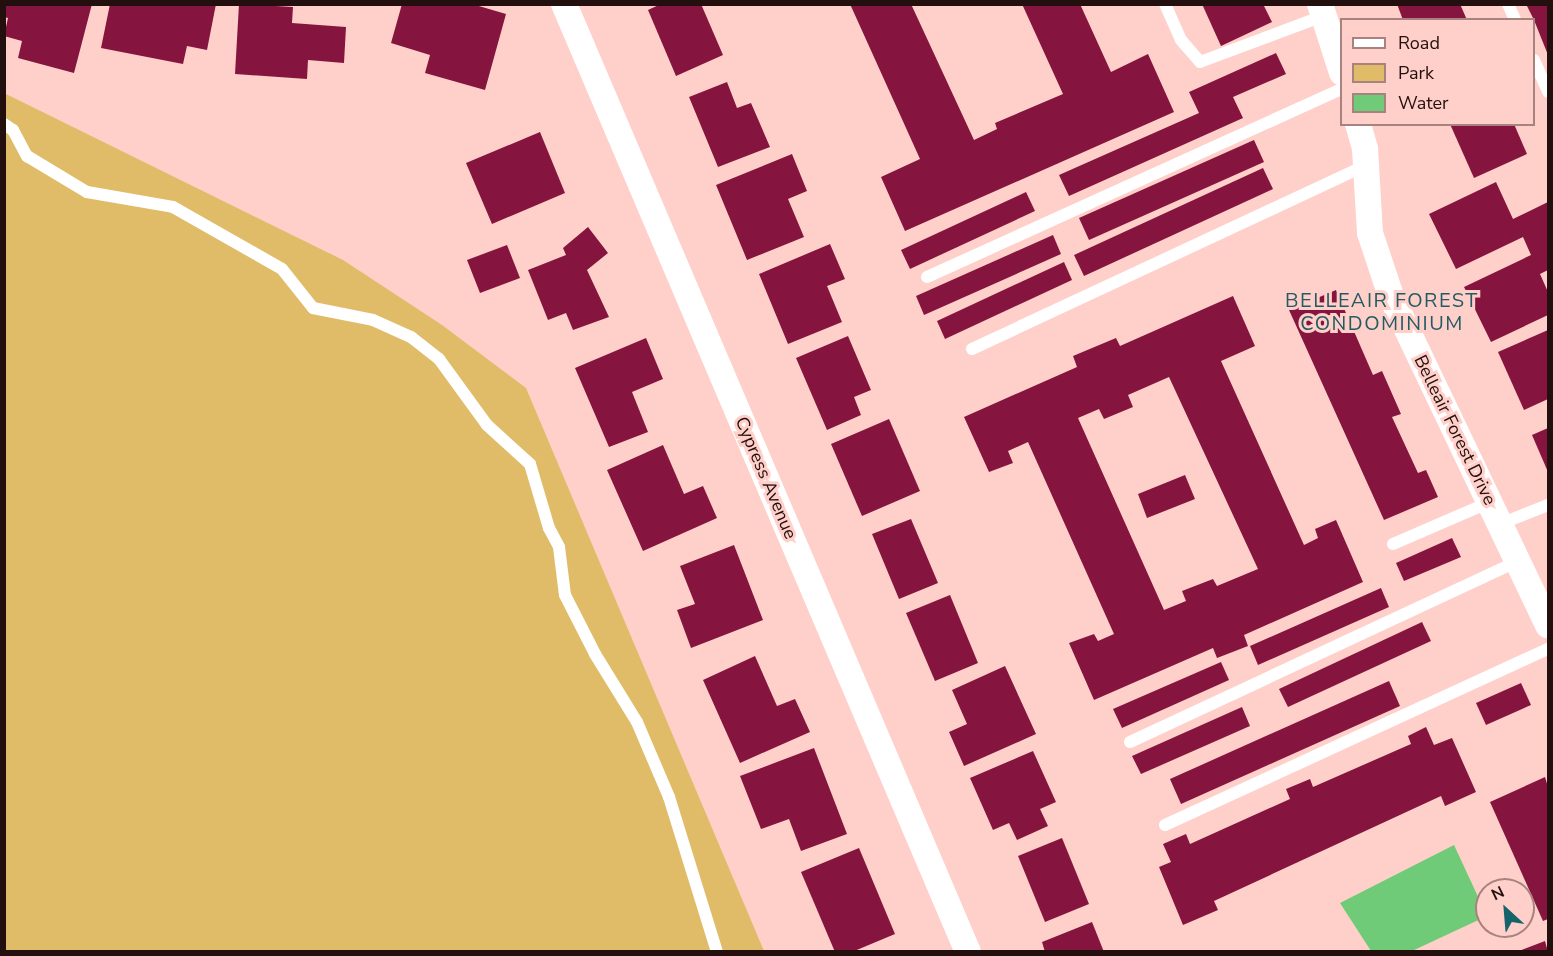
<!DOCTYPE html>
<style>
body{margin:0}
#map{position:relative;width:1553px;height:956px;overflow:hidden;background:#ffcfca;font-family:"Nunito Sans",sans-serif}
div>[style]{position:absolute}
.green>*{inset:0;background:#e0bc69}
.water>*{inset:0;background:#6fcb77}
.building>*{inset:0;background:#85153e}
.lane>*{height:12px;margin:-6px;padding:0 6px;transform-origin:6px;border-radius:6px;background:#fff}
.street>*{height:26px;margin:-13px;padding:0 13px;transform-origin:13px;border-radius:13px;background:#fff}
span{translate:-50% -50%;white-space:nowrap;text-align:center;line-height:1.15;-webkit-text-stroke:6px #ffcfca;paint-order:stroke}
.street-label{font-size:18px;color:#230f0d}
.neighbourhood-label{font-size:20px;color:#225b62;letter-spacing:1.5px}
.frame{position:absolute;inset:0;border:6px solid #230f0d;pointer-events:none}
.legend{position:absolute;left:1340px;top:18px;width:195px;height:108px;box-sizing:border-box;background:#ffcfca;border:2px solid #a7827e;margin:0;padding:8px 10px;list-style:none;font-size:18px;color:#230f0d}
.legend li{display:flex;align-items:center;gap:12px;height:30px}
.legend b{width:30px;border:2px solid #a7827e}
.north{position:absolute;left:1475px;top:878px;width:60px;height:60px;box-sizing:border-box;background:#ffcfca;border:2px solid #a7827e;border-radius:50%;rotate:334deg;font-size:16px;font-weight:700;line-height:24px;text-align:center;color:#230f0d}
.north::after{content:'';display:block;margin:auto;width:21px;height:27px;background:#15636b;clip-path:polygon(50% 0,100% 100%,50% 72%,0 100%)}
</style>
<div id="map">
<div class="green">
<i style="clip-path:polygon(4px 93px,343px 260px,442px 325px,526px 388px,764px 951px,5px 951px)"></i>
</div>
<div class="water">
<i style="clip-path:polygon(1454px 845px,1487px 916px,1412px 951px,1371px 951px,1340px 903px)"></i>
</div>
<div class="building">
<i style="clip-path:polygon(4px 4px,92px 4px,74px 73px,18px 58px,22px 41px,4px 36px,8px 18px,4px 17px)"></i>
<i style="clip-path:polygon(110px 4px,216px 4px,207px 50px,187px 46px,183px 64px,101px 48px)"></i>
<i style="clip-path:polygon(239px 4px,293px 7px,292px 23px,346px 27px,344px 63px,308px 60px,307px 79px,235px 74px)"></i>
<i style="clip-path:polygon(402px 4px,472px 4px,506px 14px,485px 90px,425px 73px,430px 55px,391px 43px)"></i>
<i style="clip-path:polygon(661px 4px,701px 4px,723px 55px,676px 76px,648px 10px)"></i>
<i style="clip-path:polygon(850px 4px,911px 4px,974px 140px,997px 129px,995px 123px,1063px 94px,1022px 4px,1080px 4px,1111px 72px,1148px 54px,1174px 112px,905px 231px,881px 177px,920px 159px)"></i>
<i style="clip-path:polygon(1202px 4px,1263px 4px,1272px 22px,1221px 46px)"></i>
<i style="clip-path:polygon(1397px 4px,1460px 4px,1467px 20px,1403px 20px)"></i>
<i style="clip-path:polygon(1526px 4px,1548px 4px,1548px 55px,1534px 20px)"></i>
<i style="clip-path:polygon(1276px 53px,1286px 74px,1233px 97px,1243px 118px,1069px 196px,1059px 175px,1199px 113px,1189px 92px)"></i>
<i style="clip-path:polygon(727px 82px,737px 108px,751px 103px,770px 147px,718px 167px,689px 97px)"></i>
<i style="clip-path:polygon(1450px 124px,1514px 124px,1527px 154px,1474px 178px)"></i>
<i style="clip-path:polygon(540px 132px,565px 193px,492px 224px,466px 163px)"></i>
<i style="clip-path:polygon(1254px 140px,1264px 162px,1089px 240px,1079px 218px)"></i>
<i style="clip-path:polygon(792px 154px,807px 191px,788px 199px,804px 237px,747px 260px,716px 185px)"></i>
<i style="clip-path:polygon(1263px 168px,1273px 189px,1084px 276px,1074px 255px)"></i>
<i style="clip-path:polygon(1496px 182px,1513px 219px,1548px 202px,1548px 270px,1540px 274px,1548px 292px,1548px 315px,1491px 342px,1464px 287px,1531px 255px,1523px 237px,1456px 269px,1429px 214px)"></i>
<i style="clip-path:polygon(1026px 192px,1035px 211px,910px 269px,901px 250px)"></i>
<i style="clip-path:polygon(588px 227px,608px 253px,587px 270px,609px 317px,573px 330px,566px 313px,548px 320px,528px 270px,566px 255px,563px 248px)"></i>
<i style="clip-path:polygon(1053px 235px,1061px 254px,924px 315px,916px 296px)"></i>
<i style="clip-path:polygon(830px 244px,845px 279px,827px 286px,842px 322px,788px 344px,759px 274px)"></i>
<i style="clip-path:polygon(507px 245px,520px 278px,480px 293px,467px 260px)"></i>
<i style="clip-path:polygon(1064px 262px,1072px 280px,945px 339px,937px 321px)"></i>
<i style="clip-path:polygon(1336px 290px,1373px 375px,1382px 371px,1401px 414px,1392px 417px,1418px 473px,1426px 470px,1438px 497px,1384px 520px,1289px 310px)"></i>
<i style="clip-path:polygon(evenodd,1233px 296px,1255px 346px,1221px 361px,1304px 545px,1318px 538px,1315px 529px,1336px 520px,1363px 582px,1244px 635px,1248px 646px,1217px 658px,1213px 648px,1094px 700px,1069px 643px,1094px 634px,1098px 641px,1114px 634px,1028px 442px,1008px 451px,1013px 463px,989px 472px,964px 417px,1077px 367px,1073px 356px,1116px 338px,1120px 346px,1233px 296px,1169px 377px,1258px 569px,1217px 586px,1213px 579px,1182px 591px,1186px 601px,1164px 610px,1078px 418px,1099px 409px,1104px 419px,1133px 407px,1128px 395px,1169px 377px)"></i>
<i style="clip-path:polygon(1548px 330px,1548px 399px,1524px 410px,1498px 352px)"></i>
<i style="clip-path:polygon(848px 336px,871px 390px,854px 397px,861px 415px,827px 430px,796px 358px)"></i>
<i style="clip-path:polygon(646px 338px,663px 379px,632px 392px,648px 432px,609px 447px,575px 368px)"></i>
<i style="clip-path:polygon(889px 419px,920px 491px,862px 516px,831px 444px)"></i>
<i style="clip-path:polygon(1548px 428px,1548px 472px,1532px 435px)"></i>
<i style="clip-path:polygon(663px 445px,684px 494px,703px 486px,717px 518px,643px 551px,607px 470px)"></i>
<i style="clip-path:polygon(1185px 475px,1195px 499px,1147px 518px,1138px 494px)"></i>
<i style="clip-path:polygon(911px 519px,938px 583px,899px 599px,872px 534px)"></i>
<i style="clip-path:polygon(1452px 538px,1461px 557px,1404px 581px,1396px 563px)"></i>
<i style="clip-path:polygon(734px 545px,763px 620px,691px 648px,677px 610px,695px 604px,680px 566px)"></i>
<i style="clip-path:polygon(1381px 588px,1389px 607px,1258px 665px,1250px 646px)"></i>
<i style="clip-path:polygon(950px 595px,978px 663px,935px 681px,906px 613px)"></i>
<i style="clip-path:polygon(1422px 622px,1431px 641px,1288px 707px,1279px 689px)"></i>
<i style="clip-path:polygon(755px 656px,777px 706px,795px 699px,810px 732px,740px 763px,703px 680px)"></i>
<i style="clip-path:polygon(1221px 662px,1229px 680px,1122px 728px,1113px 709px)"></i>
<i style="clip-path:polygon(1005px 666px,1036px 734px,964px 766px,949px 732px,967px 724px,952px 690px)"></i>
<i style="clip-path:polygon(1389px 681px,1400px 706px,1181px 804px,1170px 779px)"></i>
<i style="clip-path:polygon(1521px 683px,1531px 705px,1486px 725px,1476px 703px)"></i>
<i style="clip-path:polygon(1242px 707px,1250px 726px,1141px 774px,1132px 756px)"></i>
<i style="clip-path:polygon(1426px 727px,1434px 745px,1452px 738px,1476px 792px,1445px 806px,1441px 796px,1214px 901px,1218px 910px,1183px 925px,1159px 867px,1171px 862px,1163px 844px,1186px 834px,1190px 844px,1290px 799px,1286px 789px,1310px 779px,1313px 787px,1411px 744px,1408px 736px)"></i>
<i style="clip-path:polygon(814px 748px,847px 834px,801px 851px,789px 819px,761px 829px,740px 776px)"></i>
<i style="clip-path:polygon(1033px 751px,1056px 802px,1040px 809px,1048px 826px,1017px 840px,1009px 823px,993px 830px,970px 778px)"></i>
<i style="clip-path:polygon(1545px 777px,1548px 787px,1548px 919px,1543px 921px,1490px 802px)"></i>
<i style="clip-path:polygon(1062px 838px,1089px 904px,1045px 922px,1018px 856px)"></i>
<i style="clip-path:polygon(859px 848px,895px 934px,852px 952px,835px 952px,801px 872px)"></i>
<i style="clip-path:polygon(1092px 922px,1104px 952px,1045px 952px,1042px 942px)"></i>
<i style="clip-path:polygon(1545px 941px,1548px 952px,1519px 952px,1519px 951px)"></i>
</div>
<div class="lane">
<i style="left:1165px;top:4px;width:39px;rotate:66deg"></i>
<i style="left:1181px;top:40px;width:29px;rotate:49deg"></i>
<i style="left:1200px;top:62px;width:131px;rotate:-20.5deg"></i>
<i style="left:1508px;top:4px;width:17px;rotate:66deg"></i>
<i style="left:1534px;top:60px;width:35px;rotate:66deg"></i>
<i style="left:4px;top:124px;width:11px;rotate:34deg"></i>
<i style="left:13px;top:130px;width:30px;rotate:62deg"></i>
<i style="left:27px;top:156px;width:70px;rotate:31deg"></i>
<i style="left:87px;top:192px;width:87px;rotate:9.9deg"></i>
<i style="left:173px;top:207px;width:125px;rotate:29.6deg"></i>
<i style="left:282px;top:269px;width:50px;rotate:51.5deg"></i>
<i style="left:313px;top:308px;width:61px;rotate:11.3deg"></i>
<i style="left:373px;top:320px;width:42px;rotate:24.1deg"></i>
<i style="left:411px;top:337px;width:36px;rotate:38deg"></i>
<i style="left:439px;top:359px;width:82px;rotate:54deg"></i>
<i style="left:487px;top:425px;width:58px;rotate:42.2deg"></i>
<i style="left:530px;top:464px;width:67px;rotate:73.5deg"></i>
<i style="left:549px;top:528px;width:21px;rotate:62deg"></i>
<i style="left:559px;top:547px;width:48px;rotate:82.9deg"></i>
<i style="left:565px;top:595px;width:66px;rotate:63deg"></i>
<i style="left:595px;top:654px;width:80px;rotate:58.3deg"></i>
<i style="left:637px;top:722px;width:82px;rotate:66.9deg"></i>
<i style="left:669px;top:797px;width:162px;rotate:72.8deg"></i>
<i style="left:927px;top:277px;width:456px;rotate:-24.4deg"></i>
<i style="left:972px;top:349px;width:435px;rotate:-25deg"></i>
<i style="left:1500px;top:524px;width:52px;rotate:-21.6deg"></i>
<i style="left:1393px;top:544px;width:106px;rotate:-23.4deg"></i>
<i style="left:1130px;top:742px;width:428px;rotate:-25deg"></i>
<i style="left:1165px;top:825px;width:422px;rotate:-24.7deg"></i>
</div>
<div class="street">
<i style="left:564px;top:4px;width:1030px;rotate:66.92deg"></i>
<i style="left:1320px;top:4px;width:72px;rotate:72.3deg"></i>
<i style="left:1358px;top:124px;width:26px;rotate:74deg"></i>
<i style="left:1365px;top:149px;width:84px;rotate:86.6deg"></i>
<i style="left:1370px;top:233px;width:66px;rotate:71.6deg"></i>
<i style="left:1391px;top:296px;width:365px;rotate:64.5deg"></i>
</div>
<div class="street-label">
<span style="left:1455px;top:430px;rotate:64deg">Belleair Forest Drive</span>
<span style="left:766px;top:478px;rotate:67deg">Cypress Avenue</span>
</div>
<div class="neighbourhood-label">
<span style="left:1382px;top:312px">BELLEAIR FOREST<br>CONDOMINIUM</span>
</div>
<div class="frame"></div>
<ul class="legend">
<li><b style="height:8px;background:#fff"></b>Road</li>
<li><b style="height:16px;background:#e0bc69"></b>Park</li>
<li><b style="height:16px;background:#6fcb77"></b>Water</li>
</ul>
<div class="north">N</div>
</div>
